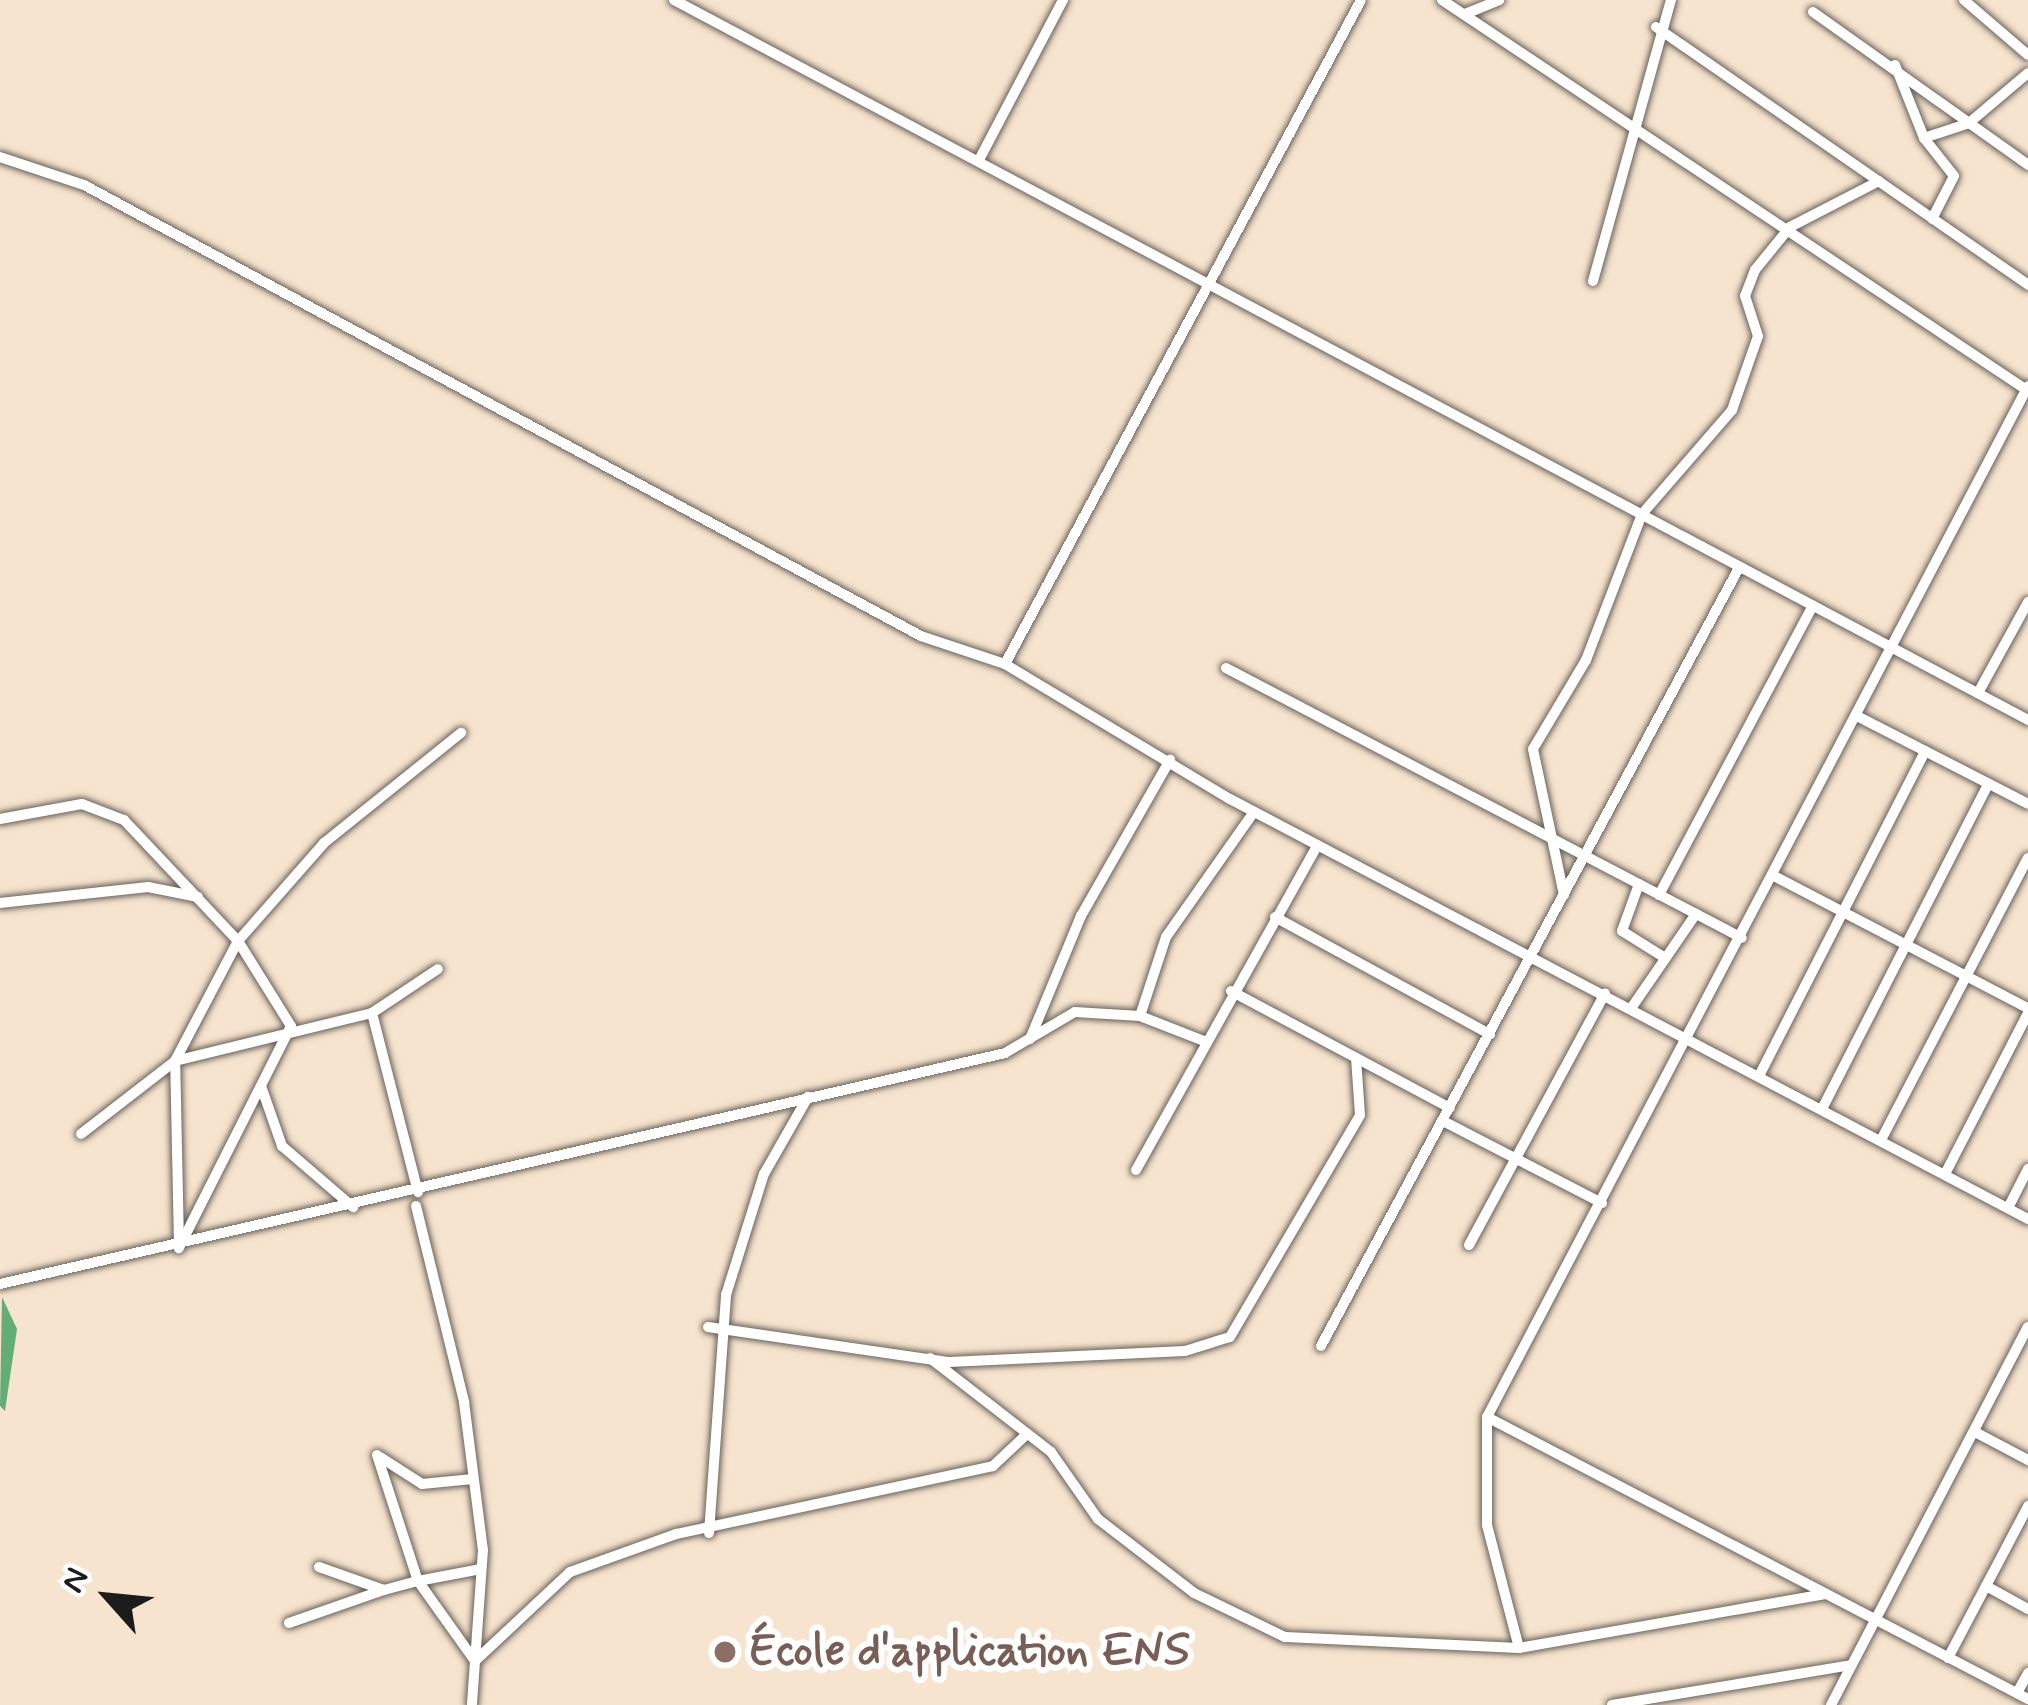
<!DOCTYPE html>
<meta charset="utf-8">
<style>
body{margin:0}
#map{position:relative;width:2028px;height:1705px;overflow:hidden;background:#f7e4ce;font-family:Mynerve,sans-serif}
div>[style]{position:absolute}
.forest>*{inset:0;background:#63ae77}
.roads{filter:drop-shadow(0 0 3px #69625a) drop-shadow(0 0 3px #69625a)}
.minor>*{height:10px;margin:-5px;padding:0 5px;transform-origin:5px;border-radius:5px;background:#fff}
.dots>*{width:33px;height:33px;translate:-50% -50%;box-sizing:border-box;border:6px solid #fff;border-radius:50%}
span{translate:-50% -50%;white-space:nowrap;text-align:center;line-height:1.15;-webkit-text-stroke:12px #fff;paint-order:stroke}
.education-label{font-size:45px;color:#785e54;font-weight:700}
.left{translate:0 -50%;text-align:left}
.north{position:absolute;left:48px;top:1537px;width:120px;height:120px;-webkit-text-stroke:9px #fff;paint-order:stroke;rotate:297deg;font-size:33px;font-weight:700;line-height:48px;text-align:center;color:#1c1c1c}
.north::after{content:'';display:block;margin:auto;width:42px;height:54px;background:#1c1c1c;clip-path:polygon(50% 0,100% 100%,50% 72%,0 100%)}
</style>
<div id="map">
<div class="forest">
<i style="clip-path:polygon(2px 1297px,17px 1329px,5px 1411px,0 1406px)"></i>
</div>
<div class="roads">
<div class="minor">
<i style="left:674px;top:0;width:1534px;rotate:28deg"></i>
<i style="left:1442px;top:0;width:704px;rotate:33.71deg"></i>
<i style="left:1964px;top:0;width:84px;rotate:40.7deg"></i>
<i style="left:1813px;top:12px;width:264px;rotate:35.4deg"></i>
<i style="left:1465px;top:14px;width:37px;rotate:-22deg"></i>
<i style="left:1656px;top:27px;width:453px;rotate:34.7deg"></i>
<i style="left:1895px;top:65px;width:79px;rotate:68.3deg"></i>
<i style="left:1924px;top:138px;width:48px;rotate:51.7deg"></i>
<i style="left:1954px;top:176px;width:48px;rotate:117.1deg"></i>
<i style="left:1924px;top:138px;width:47px;rotate:-18.4deg"></i>
<i style="left:1969px;top:123px;width:77px;rotate:-40.3deg"></i>
<i style="left:0;top:157px;width:89px;rotate:18.4deg"></i>
<i style="left:84px;top:185px;width:951px;rotate:28.32deg"></i>
<i style="left:921px;top:636px;width:89px;rotate:18.4deg"></i>
<i style="left:1005px;top:664px;width:262px;rotate:31deg"></i>
<i style="left:1230px;top:799px;width:902px;rotate:27.76deg"></i>
<i style="left:979px;top:160px;width:181px;rotate:-62.3deg"></i>
<i style="left:1593px;top:281px;width:292px;rotate:-74.5deg"></i>
<i style="left:1005px;top:664px;width:753px;rotate:-61.8deg"></i>
<i style="left:1226px;top:668px;width:582px;rotate:27.62deg"></i>
<i style="left:1978px;top:693px;width:104px;rotate:-61.2deg"></i>
<i style="left:1857px;top:716px;width:192px;rotate:27.2deg"></i>
<i style="left:0;top:819px;width:83px;rotate:-10.4deg"></i>
<i style="left:82px;top:804px;width:45px;rotate:20.9deg"></i>
<i style="left:124px;top:820px;width:166px;rotate:46.7deg"></i>
<i style="left:238px;top:941px;width:100px;rotate:58.1deg"></i>
<i style="left:291px;top:1026px;width:249px;rotate:116.8deg"></i>
<i style="left:1774px;top:876px;width:286px;rotate:27.5deg"></i>
<i style="left:1639px;top:884px;width:50px;rotate:109.9deg"></i>
<i style="left:1622px;top:931px;width:51px;rotate:32.1deg"></i>
<i style="left:1564px;top:895px;width:149px;rotate:-102deg"></i>
<i style="left:1533px;top:749px;width:104px;rotate:-59.2deg"></i>
<i style="left:1586px;top:660px;width:156px;rotate:-69deg"></i>
<i style="left:1642px;top:514px;width:138px;rotate:-49.1deg"></i>
<i style="left:1732px;top:410px;width:78px;rotate:-70.6deg"></i>
<i style="left:1758px;top:336px;width:42px;rotate:-108deg"></i>
<i style="left:1745px;top:296px;width:28px;rotate:-69deg"></i>
<i style="left:1755px;top:270px;width:55px;rotate:-50.9deg"></i>
<i style="left:1790px;top:227px;width:100px;rotate:-27.3deg"></i>
<i style="left:1659px;top:895px;width:328px;rotate:-62deg"></i>
<i style="left:0;top:903px;width:149px;rotate:-6.2deg"></i>
<i style="left:148px;top:887px;width:51px;rotate:11.3deg"></i>
<i style="left:1275px;top:917px;width:245px;rotate:28.6deg"></i>
<i style="left:1231px;top:991px;width:248px;rotate:28.1deg"></i>
<i style="left:1632px;top:1007px;width:113px;rotate:-55.5deg"></i>
<i style="left:372px;top:1013px;width:185px;rotate:75.6deg"></i>
<i style="left:1140px;top:1016px;width:83px;rotate:-71.8deg"></i>
<i style="left:1166px;top:937px;width:153px;rotate:-54.9deg"></i>
<i style="left:1030px;top:1039px;width:133px;rotate:-67.5deg"></i>
<i style="left:1081px;top:916px;width:180px;rotate:-60.3deg"></i>
<i style="left:1759px;top:1076px;width:365px;rotate:-62.9deg"></i>
<i style="left:261px;top:1086px;width:64px;rotate:70.7deg"></i>
<i style="left:282px;top:1146px;width:94px;rotate:40.7deg"></i>
<i style="left:1822px;top:1109px;width:365px;rotate:-62.9deg"></i>
<i style="left:1443px;top:1121px;width:179px;rotate:27.3deg"></i>
<i style="left:81px;top:1134px;width:119px;rotate:-37.8deg"></i>
<i style="left:175px;top:1061px;width:203px;rotate:-13.7deg"></i>
<i style="left:372px;top:1013px;width:79px;rotate:-33.7deg"></i>
<i style="left:1881px;top:1140px;width:318px;rotate:-62.5deg"></i>
<i style="left:1136px;top:1170px;width:372px;rotate:-60.8deg"></i>
<i style="left:1945px;top:1174px;width:181px;rotate:-62.7deg"></i>
<i style="left:416px;top:1206px;width:202px;rotate:76.2deg"></i>
<i style="left:464px;top:1402px;width:149px;rotate:82.7deg"></i>
<i style="left:483px;top:1550px;width:155px;rotate:94.1deg"></i>
<i style="left:2008px;top:1208px;width:44px;rotate:-62.9deg"></i>
<i style="left:179px;top:1245px;width:184px;rotate:-91.2deg"></i>
<i style="left:175px;top:1061px;width:136px;rotate:-62.3deg"></i>
<i style="left:238px;top:941px;width:130px;rotate:-48.7deg"></i>
<i style="left:324px;top:843px;width:176px;rotate:-38.8deg"></i>
<i style="left:1469px;top:1245px;width:286px;rotate:-61.6deg"></i>
<i style="left:0;top:1284px;width:1031px;rotate:-12.94deg"></i>
<i style="left:1005px;top:1053px;width:81px;rotate:-30.4deg"></i>
<i style="left:1075px;top:1012px;width:65px;rotate:3.5deg"></i>
<i style="left:1140px;top:1016px;width:69px;rotate:21.3deg"></i>
<i style="left:708px;top:1327px;width:244px;rotate:8.3deg"></i>
<i style="left:949px;top:1362px;width:236px;rotate:-2.7deg"></i>
<i style="left:1185px;top:1351px;width:47px;rotate:-17.3deg"></i>
<i style="left:1230px;top:1337px;width:257px;rotate:-59.6deg"></i>
<i style="left:1360px;top:1115px;width:57px;rotate:-94deg"></i>
<i style="left:1321px;top:1346px;width:885px;rotate:-61.76deg"></i>
<i style="left:930px;top:1358px;width:153px;rotate:37.8deg"></i>
<i style="left:1051px;top:1452px;width:82px;rotate:55deg"></i>
<i style="left:1098px;top:1519px;width:121px;rotate:37.6deg"></i>
<i style="left:1194px;top:1593px;width:101px;rotate:25.8deg"></i>
<i style="left:1285px;top:1637px;width:234px;rotate:2.7deg"></i>
<i style="left:1519px;top:1648px;width:311px;rotate:-10deg"></i>
<i style="left:1487px;top:1417px;width:610px;rotate:27.53deg"></i>
<i style="left:1975px;top:1432px;width:60px;rotate:27.8deg"></i>
<i style="left:377px;top:1455px;width:133px;rotate:72deg"></i>
<i style="left:418px;top:1581px;width:64px;rotate:-10.8deg"></i>
<i style="left:380px;top:1457px;width:50px;rotate:32.7deg"></i>
<i style="left:422px;top:1484px;width:51px;rotate:-5.6deg"></i>
<i style="left:709px;top:1533px;width:239px;rotate:-85.9deg"></i>
<i style="left:726px;top:1295px;width:127px;rotate:-72.6deg"></i>
<i style="left:764px;top:1174px;width:89px;rotate:-60.3deg"></i>
<i style="left:319px;top:1567px;width:69px;rotate:19.5deg"></i>
<i style="left:384px;top:1590px;width:35px;rotate:-15deg"></i>
<i style="left:418px;top:1581px;width:98px;rotate:54.5deg"></i>
<i style="left:475px;top:1661px;width:130px;rotate:-43.1deg"></i>
<i style="left:570px;top:1572px;width:113px;rotate:-19.7deg"></i>
<i style="left:676px;top:1534px;width:324px;rotate:-12.1deg"></i>
<i style="left:993px;top:1466px;width:47px;rotate:-43.3deg"></i>
<i style="left:1986px;top:1586px;width:48px;rotate:28.7deg"></i>
<i style="left:289px;top:1623px;width:101px;rotate:-19.2deg"></i>
<i style="left:1519px;top:1648px;width:127px;rotate:-104.6deg"></i>
<i style="left:1487px;top:1525px;width:108px;rotate:-90deg"></i>
<i style="left:1487px;top:1417px;width:1164px;rotate:-62.31deg"></i>
<i style="left:1948px;top:1658px;width:172px;rotate:-62.2deg"></i>
<i style="left:2017px;top:1693px;width:23px;rotate:-61deg"></i>
<i style="left:1612px;top:1705px;width:242px;rotate:-9.5deg"></i>
<i style="left:1831px;top:1705px;width:426px;rotate:-62.5deg"></i>
</div>
</div>
<div class="dots">
<i style="left:725px;top:1652px;background:#8d6e63"></i>
</div>
<div class="education-label">
<span class="left" style="left:749px;top:1652px">École d'application ENS</span>
</div>
<div class="north">N</div>
</div>
